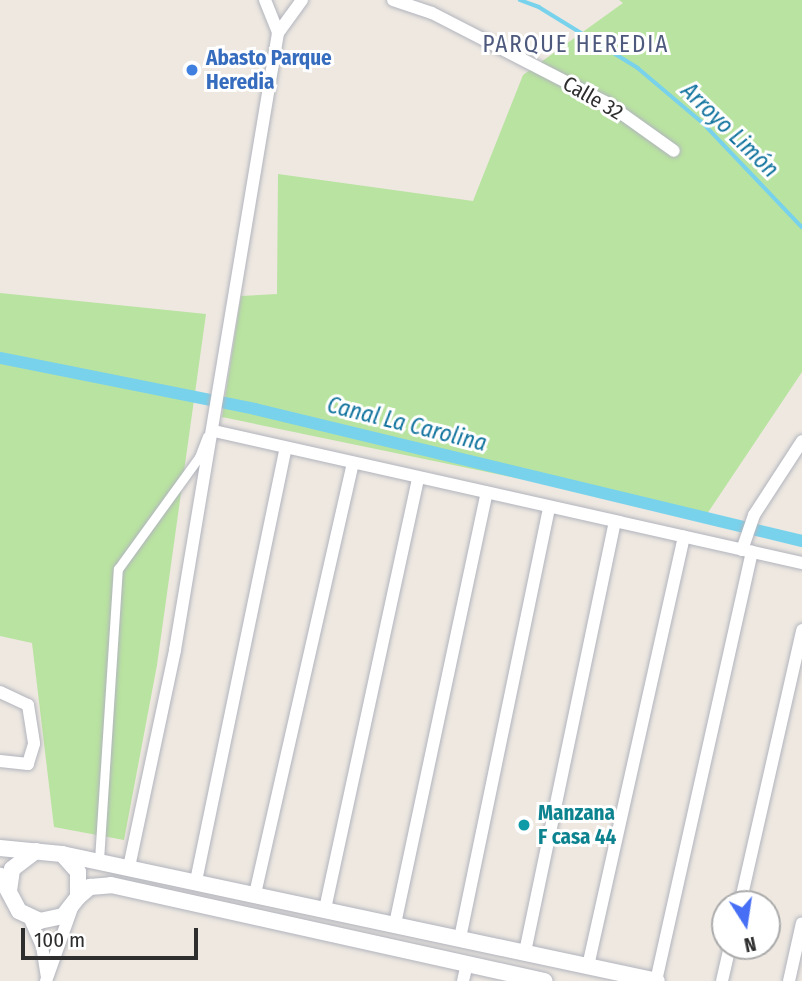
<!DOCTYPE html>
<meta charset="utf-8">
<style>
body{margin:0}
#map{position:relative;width:802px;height:981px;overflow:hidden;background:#eee8e1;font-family:"Fira Sans Condensed",sans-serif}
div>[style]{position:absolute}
.green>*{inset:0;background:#b9e3a0}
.stream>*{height:3.5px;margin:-1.75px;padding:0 1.75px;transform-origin:1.75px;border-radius:1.75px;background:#78d2ec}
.canal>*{height:12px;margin:-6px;padding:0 6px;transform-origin:6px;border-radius:6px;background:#78d2ec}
.roads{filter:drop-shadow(0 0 2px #b1b4bd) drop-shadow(0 0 2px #b1b4bd)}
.pedestrian>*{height:9px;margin:-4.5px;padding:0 4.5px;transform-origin:4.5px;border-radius:4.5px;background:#fff}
.minor>*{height:12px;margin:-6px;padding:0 6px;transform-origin:6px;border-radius:6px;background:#fff}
.tertiary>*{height:16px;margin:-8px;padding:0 8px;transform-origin:8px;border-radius:8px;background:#fff}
.dots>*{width:19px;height:19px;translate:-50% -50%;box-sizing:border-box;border:4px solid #fff;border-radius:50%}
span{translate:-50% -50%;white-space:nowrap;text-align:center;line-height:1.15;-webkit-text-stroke:6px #fff;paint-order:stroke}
.shop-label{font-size:21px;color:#366cbe;font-weight:700}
.left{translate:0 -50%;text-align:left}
.street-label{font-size:21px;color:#2e2e2e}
.culture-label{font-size:21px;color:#0d838f;font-weight:700}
.neighbourhood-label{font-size:23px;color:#4e597e;letter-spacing:2px}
.water-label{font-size:23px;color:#12749e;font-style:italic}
.north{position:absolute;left:711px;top:890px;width:70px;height:70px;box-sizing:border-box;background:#fff;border:2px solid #ababab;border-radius:50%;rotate:168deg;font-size:19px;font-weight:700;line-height:28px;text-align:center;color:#2e2e2e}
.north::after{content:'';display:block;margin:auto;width:24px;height:32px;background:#476ff5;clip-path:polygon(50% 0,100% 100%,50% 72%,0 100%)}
.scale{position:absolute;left:21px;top:928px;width:177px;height:32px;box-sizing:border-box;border:4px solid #2e2e2e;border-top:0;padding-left:9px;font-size:21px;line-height:24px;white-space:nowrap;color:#2e2e2e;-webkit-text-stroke:5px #fff;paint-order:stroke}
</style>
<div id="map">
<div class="green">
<i style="clip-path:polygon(619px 0,802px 0,802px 372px,705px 517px,222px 417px,241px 296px,277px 294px,278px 174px,473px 201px,523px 75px,623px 3px)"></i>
<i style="clip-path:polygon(0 293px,206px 314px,157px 665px,124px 840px,54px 827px,32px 643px,0 636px)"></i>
</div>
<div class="stream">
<i style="left:520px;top:0;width:20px;rotate:20deg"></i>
<i style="left:539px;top:7px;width:116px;rotate:31.6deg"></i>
<i style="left:638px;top:68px;width:84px;rotate:40.2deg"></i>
<i style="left:702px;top:122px;width:145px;rotate:46.4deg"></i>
</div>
<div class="canal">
<i style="left:0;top:358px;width:260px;rotate:11.3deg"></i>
<i style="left:255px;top:409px;width:563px;rotate:13.57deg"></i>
</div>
<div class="roads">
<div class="pedestrian">
<i style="left:99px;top:860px;width:292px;rotate:-86.3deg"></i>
<i style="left:118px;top:569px;width:138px;rotate:-54.1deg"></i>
<i style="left:199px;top:457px;width:22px;rotate:-69deg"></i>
</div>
<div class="minor">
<i style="left:265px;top:0;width:35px;rotate:68deg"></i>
<i style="left:393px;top:0;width:41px;rotate:18.4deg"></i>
<i style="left:432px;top:13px;width:197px;rotate:27.2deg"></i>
<i style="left:607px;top:103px;width:82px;rotate:35.6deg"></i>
<i style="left:214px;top:431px;width:603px;rotate:12.65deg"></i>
<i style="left:742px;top:550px;width:37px;rotate:-71deg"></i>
<i style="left:754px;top:515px;width:88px;rotate:-57deg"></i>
<i style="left:0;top:692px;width:31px;rotate:25deg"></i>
<i style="left:28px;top:705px;width:39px;rotate:81deg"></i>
<i style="left:34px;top:744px;width:21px;rotate:107deg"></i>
<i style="left:28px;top:764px;width:28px;rotate:-174deg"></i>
<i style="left:129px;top:867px;width:222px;rotate:-78deg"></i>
<i style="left:175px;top:650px;width:626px;rotate:-80.52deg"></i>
<i style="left:278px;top:33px;width:41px;rotate:-54deg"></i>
<i style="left:196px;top:881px;width:442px;rotate:-78.3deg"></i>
<i style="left:255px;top:894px;width:442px;rotate:-77.2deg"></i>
<i style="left:740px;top:904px;width:281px;rotate:-77.2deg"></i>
<i style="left:325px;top:909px;width:441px;rotate:-77.8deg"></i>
<i style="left:29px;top:917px;width:32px;rotate:66deg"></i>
<i style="left:42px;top:946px;width:30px;rotate:81deg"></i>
<i style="left:395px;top:924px;width:441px;rotate:-78deg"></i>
<i style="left:460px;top:938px;width:440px;rotate:-78.3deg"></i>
<i style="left:525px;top:952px;width:440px;rotate:-78.2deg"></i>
<i style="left:588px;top:966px;width:440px;rotate:-77.4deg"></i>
<i style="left:46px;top:981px;width:77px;rotate:-70.4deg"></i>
<i style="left:463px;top:981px;width:17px;rotate:-77deg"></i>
<i style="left:656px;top:981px;width:440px;rotate:-77.4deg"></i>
<i style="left:722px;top:981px;width:36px;rotate:-77deg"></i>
<i style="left:789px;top:981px;width:59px;rotate:-77.4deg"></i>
</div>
<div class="tertiary">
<i style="left:0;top:848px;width:62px;rotate:5.5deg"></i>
<i style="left:62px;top:854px;width:24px;rotate:48deg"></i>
<i style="left:78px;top:872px;width:25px;rotate:90deg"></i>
<i style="left:78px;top:897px;width:24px;rotate:128deg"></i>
<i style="left:63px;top:916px;width:24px;rotate:168deg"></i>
<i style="left:40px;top:921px;width:23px;rotate:-155deg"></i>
<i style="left:19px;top:911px;width:40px;rotate:-118deg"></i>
<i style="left:62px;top:854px;width:608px;rotate:12.05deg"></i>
<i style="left:9px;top:891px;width:22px;rotate:-82deg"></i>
<i style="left:12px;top:869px;width:30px;rotate:-37deg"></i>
<i style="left:78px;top:897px;width:16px;rotate:-40deg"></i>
<i style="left:90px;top:887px;width:21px;rotate:-5deg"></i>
<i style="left:111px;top:885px;width:444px;rotate:12.5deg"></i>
</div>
</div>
<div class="dots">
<i style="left:192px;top:70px;background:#3f7fe0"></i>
<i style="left:524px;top:825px;background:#0f9aa8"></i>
</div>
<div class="shop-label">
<span class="left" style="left:206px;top:70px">Abasto Parque<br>Heredia</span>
</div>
<div class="street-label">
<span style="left:593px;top:98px;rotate:30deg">Calle 32</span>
</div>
<div class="culture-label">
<span class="left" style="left:538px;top:825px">Manzana<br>F casa 44</span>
</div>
<div class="neighbourhood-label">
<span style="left:576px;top:44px">PARQUE HEREDIA</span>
</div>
<div class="water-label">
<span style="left:730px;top:130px;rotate:44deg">Arroyo Limón</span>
<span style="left:407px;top:424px;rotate:14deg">Canal La Carolina</span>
</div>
<div class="north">N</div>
<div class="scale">100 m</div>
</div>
